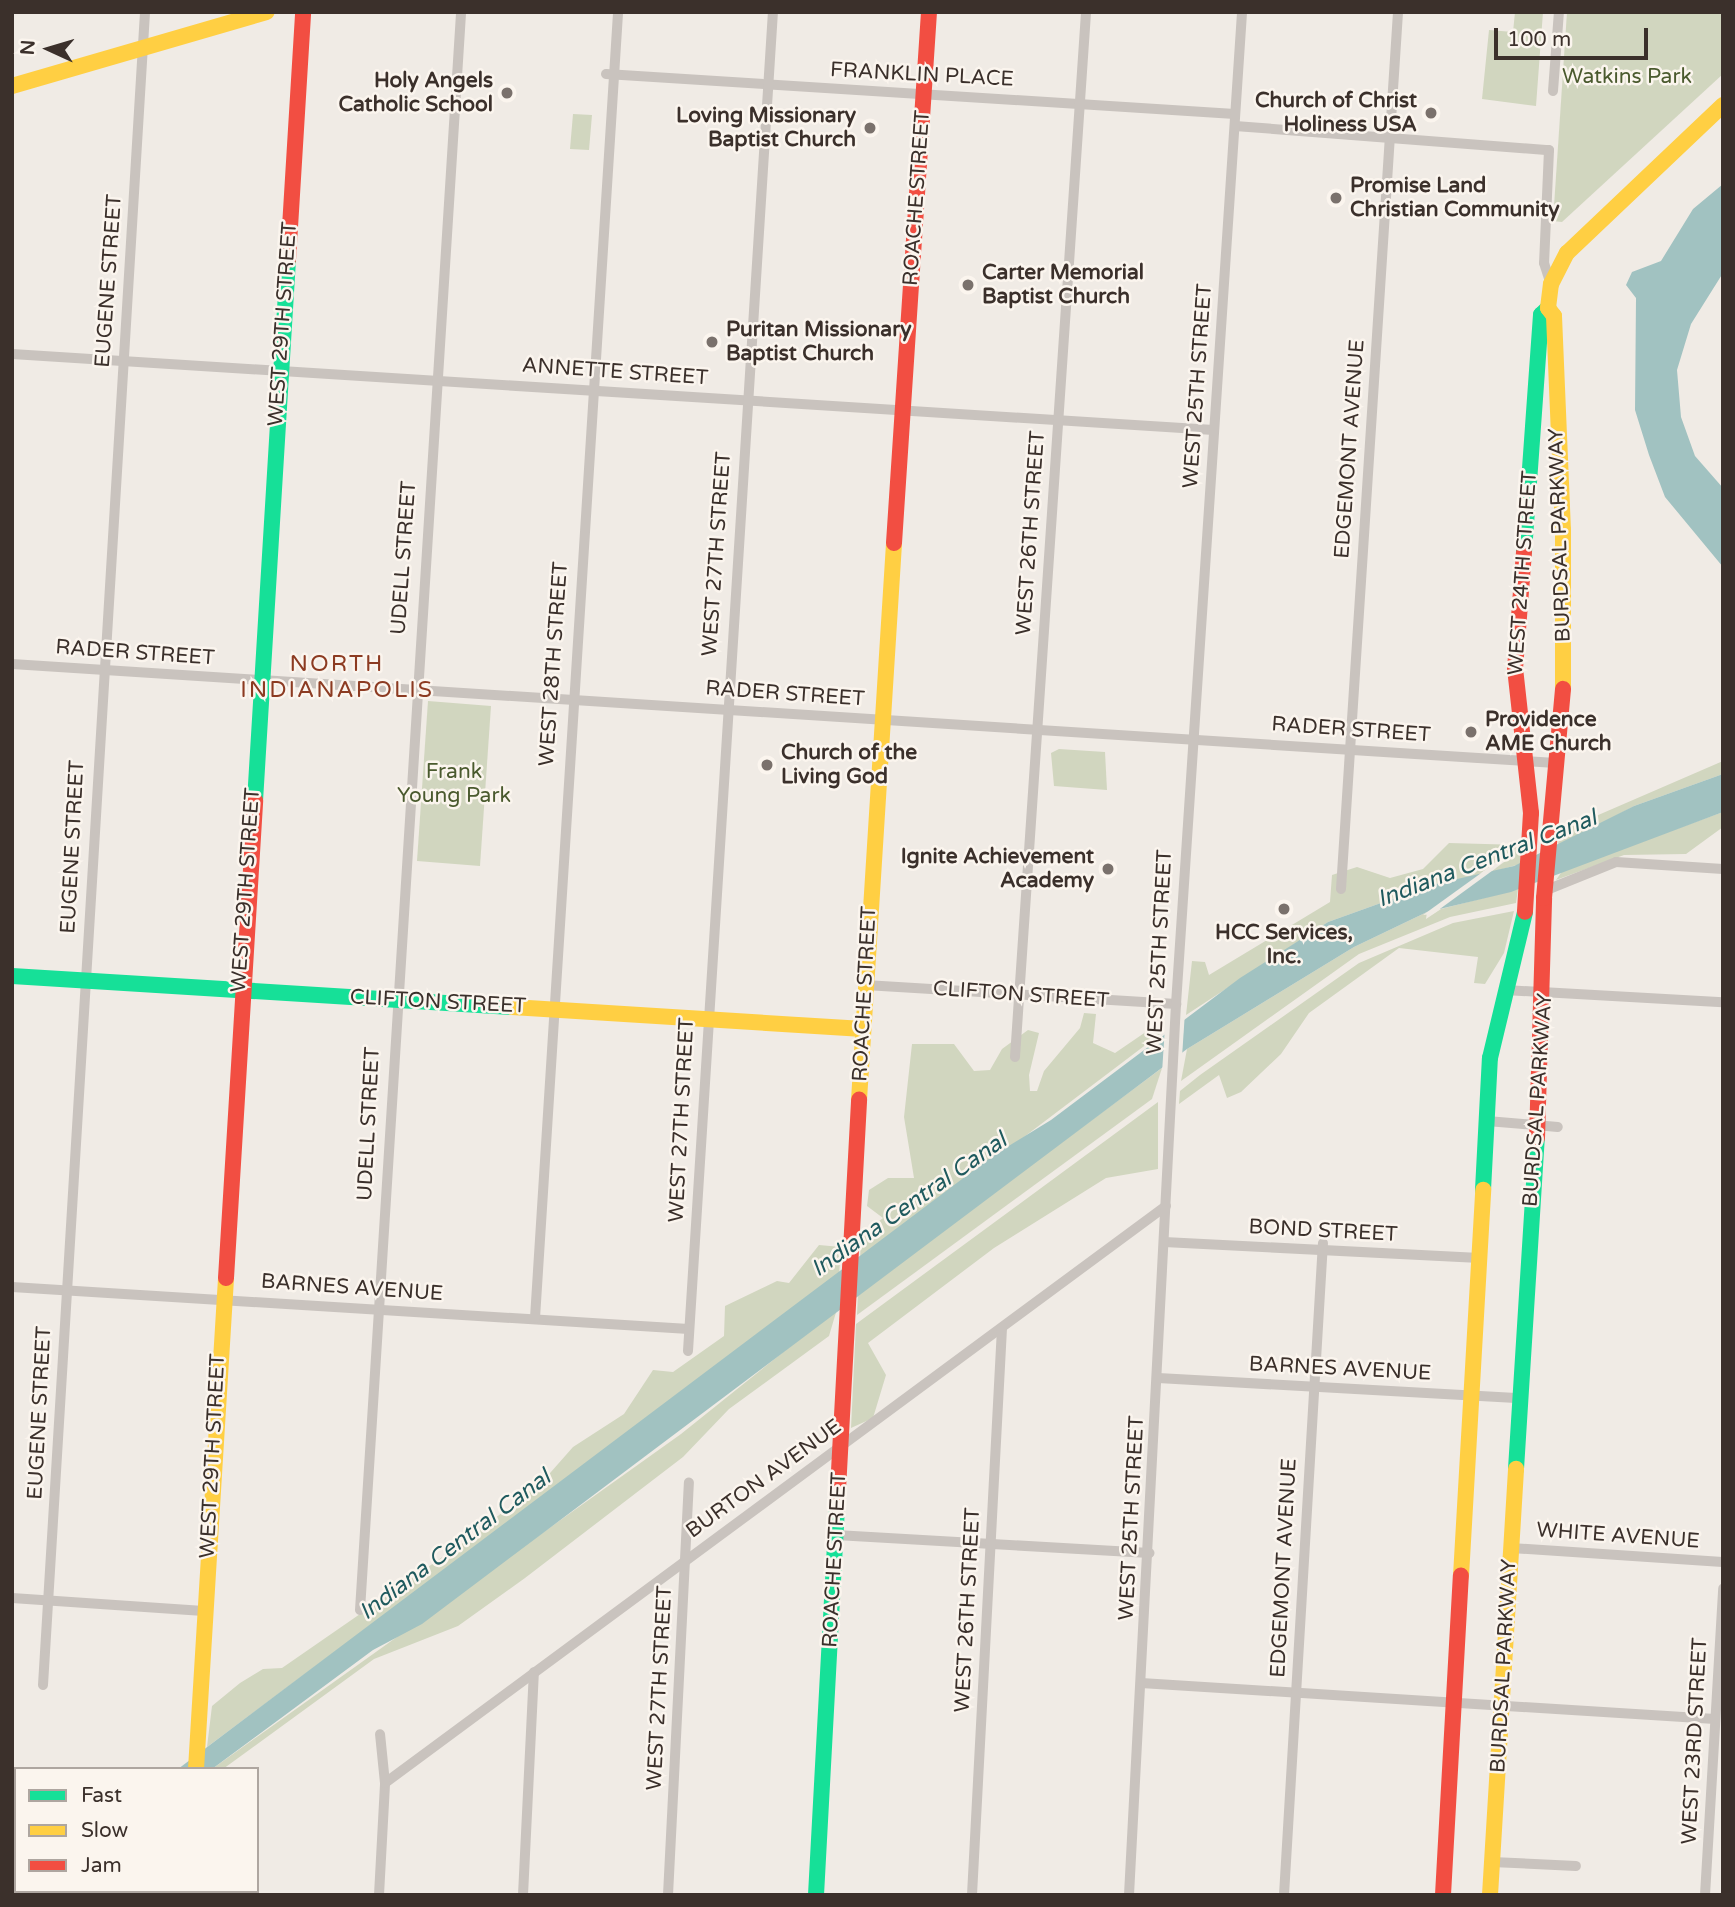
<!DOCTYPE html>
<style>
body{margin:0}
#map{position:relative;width:1735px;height:1907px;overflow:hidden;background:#f0ebe5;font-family:"Varela Round",sans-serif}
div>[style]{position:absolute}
.green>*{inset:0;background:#d1d6bf}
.water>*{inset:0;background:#a1c2c1}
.pier>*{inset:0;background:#f0ebe5}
.street>*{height:10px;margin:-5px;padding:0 5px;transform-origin:5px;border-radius:5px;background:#c9c3be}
.fast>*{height:16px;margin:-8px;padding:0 8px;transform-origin:8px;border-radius:8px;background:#16e098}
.slow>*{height:16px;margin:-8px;padding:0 8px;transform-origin:8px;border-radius:8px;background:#ffcf43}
.jam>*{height:16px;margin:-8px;padding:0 8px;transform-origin:8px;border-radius:8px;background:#f24e42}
.dots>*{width:19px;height:19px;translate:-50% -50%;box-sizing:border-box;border:4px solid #fbf5ee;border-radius:50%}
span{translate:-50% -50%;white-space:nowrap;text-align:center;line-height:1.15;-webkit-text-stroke:5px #fbf5ee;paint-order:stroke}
.street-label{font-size:21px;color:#3b302b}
.park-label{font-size:21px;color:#4a5a2e}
.poi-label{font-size:21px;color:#3b302b;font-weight:700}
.right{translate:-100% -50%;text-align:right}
.left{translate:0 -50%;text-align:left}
.neighbourhood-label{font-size:23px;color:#8c3b22;letter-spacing:2px}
.water-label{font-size:23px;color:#1f5a5e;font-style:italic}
.frame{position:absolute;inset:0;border:14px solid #3b302b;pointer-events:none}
.legend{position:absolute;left:14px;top:1767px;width:245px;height:126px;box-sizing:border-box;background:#fbf5ee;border:2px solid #aea6a0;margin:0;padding:9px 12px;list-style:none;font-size:21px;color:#3b302b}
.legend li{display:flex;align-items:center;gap:14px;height:35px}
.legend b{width:35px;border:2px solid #aea6a0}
.north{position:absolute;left:14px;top:14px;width:70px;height:70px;-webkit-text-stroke:5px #fbf5ee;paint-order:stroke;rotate:274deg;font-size:19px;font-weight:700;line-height:28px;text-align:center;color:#3b302b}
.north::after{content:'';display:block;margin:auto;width:24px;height:32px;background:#3b302b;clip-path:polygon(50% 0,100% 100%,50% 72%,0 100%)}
.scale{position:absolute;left:1494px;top:28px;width:154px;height:32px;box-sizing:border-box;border:4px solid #3b302b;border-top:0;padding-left:9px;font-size:21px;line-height:24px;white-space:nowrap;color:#3b302b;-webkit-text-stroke:5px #fbf5ee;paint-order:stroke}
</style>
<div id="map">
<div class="green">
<i style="clip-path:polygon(1515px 12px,1543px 12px,1536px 106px,1482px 99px,1489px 30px,1513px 32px)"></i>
<i style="clip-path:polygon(1567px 12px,1723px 12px,1723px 74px,1562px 222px,1553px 221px)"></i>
<i style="clip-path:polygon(573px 114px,592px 115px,589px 150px,570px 149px)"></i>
<i style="clip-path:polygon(428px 701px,491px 706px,480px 866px,417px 861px)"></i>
<i style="clip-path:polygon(1059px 749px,1105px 752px,1107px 790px,1054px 786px,1051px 753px)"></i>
<i style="clip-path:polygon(1723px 761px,1723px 774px,1634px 806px,1558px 847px,1559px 832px)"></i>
<i style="clip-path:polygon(1723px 812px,1723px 827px,1686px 854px,1624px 855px,1556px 880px,1563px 870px)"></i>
<i style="clip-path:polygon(1449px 843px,1521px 845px,1520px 864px,1489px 873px,1511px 857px,1508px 853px,1477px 876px,1431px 885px,1328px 922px,1186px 1015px,1192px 961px,1205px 962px,1209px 975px,1330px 902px,1332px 875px,1357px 867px,1390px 878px,1423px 869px)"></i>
<i style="clip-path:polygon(1518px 889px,1516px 903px,1450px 917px,1359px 954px,1181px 1081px,1187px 1049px,1354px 947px,1427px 912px,1426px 919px,1441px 909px)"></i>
<i style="clip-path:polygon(1514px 911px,1504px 953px,1485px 984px,1474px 983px,1478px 957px,1399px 948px,1309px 1013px,1281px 1054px,1241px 1092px,1227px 1098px,1219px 1075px,1179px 1104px,1180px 1091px,1200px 1075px,1359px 963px,1453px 923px)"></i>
<i style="clip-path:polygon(1084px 1013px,1096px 1014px,1093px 1043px,1115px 1053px,1156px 1025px,1164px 1031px,860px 1261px,861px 1236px,883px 1218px,867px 1206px,869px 1190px,888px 1178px,914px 1178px,904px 1117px,912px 1044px,954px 1044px,974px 1071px,990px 1070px,1002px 1049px,1028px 1030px,1039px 1033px,1029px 1075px,1030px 1091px,1037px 1091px,1044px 1071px,1080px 1028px)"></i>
<i style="clip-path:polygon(1162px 1068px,1152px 1099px,857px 1315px,858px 1293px)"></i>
<i style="clip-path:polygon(1158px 1102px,1158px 1169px,1106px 1178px,994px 1248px,868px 1343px,886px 1375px,873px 1418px,851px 1428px,856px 1324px)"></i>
<i style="clip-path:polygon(819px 1245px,841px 1247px,839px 1276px,207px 1747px,212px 1706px,240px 1683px,263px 1669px,282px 1668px,467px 1540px,543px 1481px,573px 1447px,624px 1414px,653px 1370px,673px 1372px,724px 1336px,725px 1306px,777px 1281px,789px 1283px)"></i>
<i style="clip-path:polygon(837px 1309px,829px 1336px,729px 1409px,683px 1457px,525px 1578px,458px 1626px,374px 1659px,223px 1769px,212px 1769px,681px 1434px)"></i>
</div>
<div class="water">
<i style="clip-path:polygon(1723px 184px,1723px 273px,1691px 324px,1677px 370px,1681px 417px,1695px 456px,1723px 488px,1723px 567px,1665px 497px,1649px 455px,1635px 410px,1636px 298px,1626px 285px,1632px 272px,1661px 261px,1693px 209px)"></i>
<i style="clip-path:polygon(1723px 774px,1723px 812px,1511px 892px,1427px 912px,1354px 947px,1187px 1049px,422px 1624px,373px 1650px,212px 1769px,178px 1769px,994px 1155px,1051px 1120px,1240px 978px,1328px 922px,1431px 885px,1514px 866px,1634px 806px)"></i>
</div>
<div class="pier">
<i style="clip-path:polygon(1496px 868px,1433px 914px,1423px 915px,1484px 871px)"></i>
<i style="clip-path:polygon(1185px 1012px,1182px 1057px,1162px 1073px,1165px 1026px)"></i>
</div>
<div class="street">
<i style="left:606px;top:74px;width:630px;rotate:3.64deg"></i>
<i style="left:1553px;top:91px;width:79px;rotate:-85.7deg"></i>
<i style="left:1235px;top:126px;width:315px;rotate:4.4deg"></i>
<i style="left:1549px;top:150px;width:113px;rotate:92.5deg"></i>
<i style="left:1544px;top:263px;width:22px;rotate:72deg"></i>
<i style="left:12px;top:354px;width:1204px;rotate:3.62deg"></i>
<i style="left:12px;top:664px;width:1547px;rotate:3.67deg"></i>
<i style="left:1341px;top:889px;width:879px;rotate:-86.28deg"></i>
<i style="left:1544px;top:891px;width:78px;rotate:-21.9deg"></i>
<i style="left:1616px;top:862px;width:107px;rotate:3.7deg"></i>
<i style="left:865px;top:985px;width:312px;rotate:3.5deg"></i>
<i style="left:1505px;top:990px;width:218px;rotate:3.2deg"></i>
<i style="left:1015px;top:1057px;width:1047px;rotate:-86.11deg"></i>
<i style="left:1487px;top:1121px;width:71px;rotate:4.8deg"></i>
<i style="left:1164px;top:1242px;width:316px;rotate:2.9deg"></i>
<i style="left:12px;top:1287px;width:678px;rotate:3.55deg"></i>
<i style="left:535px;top:1318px;width:1309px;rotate:-86.36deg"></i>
<i style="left:688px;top:1351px;width:1342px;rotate:-86.37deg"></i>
<i style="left:1158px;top:1378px;width:363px;rotate:3.2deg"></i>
<i style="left:836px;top:1535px;width:314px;rotate:3.3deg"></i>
<i style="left:1511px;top:1548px;width:212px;rotate:3.8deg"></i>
<i style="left:12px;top:1598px;width:192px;rotate:3.9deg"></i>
<i style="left:360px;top:1610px;width:1601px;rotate:-86.38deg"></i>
<i style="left:1141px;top:1683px;width:575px;rotate:3.59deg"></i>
<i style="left:43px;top:1685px;width:1676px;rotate:-86.51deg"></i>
<i style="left:385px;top:1783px;width:971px;rotate:-36.46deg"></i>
<i style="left:1492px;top:1862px;width:84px;rotate:2.7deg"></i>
<i style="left:379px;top:1895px;width:112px;rotate:-86.9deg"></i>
<i style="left:385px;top:1783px;width:49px;rotate:-95.8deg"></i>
<i style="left:523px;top:1895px;width:223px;rotate:-87.2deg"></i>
<i style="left:668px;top:1895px;width:413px;rotate:-87.1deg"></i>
<i style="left:972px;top:1895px;width:568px;rotate:-86.97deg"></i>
<i style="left:1129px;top:1895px;width:892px;rotate:-86.98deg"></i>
<i style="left:1176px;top:1004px;width:994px;rotate:-86.19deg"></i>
<i style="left:1284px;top:1895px;width:653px;rotate:-86.58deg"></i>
<i style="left:1705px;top:1895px;width:307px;rotate:-86.6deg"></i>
</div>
<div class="fast">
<i style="left:1524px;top:552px;width:238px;rotate:-85.9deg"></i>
<i style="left:1541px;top:315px;width:10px;rotate:-45deg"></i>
<i style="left:255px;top:801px;width:542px;rotate:-86.51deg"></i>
<i style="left:12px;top:976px;width:501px;rotate:3.55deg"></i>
<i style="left:1483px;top:1190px;width:132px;rotate:-87deg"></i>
<i style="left:1490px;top:1058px;width:150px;rotate:-76.5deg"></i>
<i style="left:1516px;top:1469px;width:332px;rotate:-86.4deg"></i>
<i style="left:816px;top:1895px;width:388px;rotate:-86.9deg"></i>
</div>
<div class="slow">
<i style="left:12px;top:86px;width:265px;rotate:-16.2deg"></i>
<i style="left:1548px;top:308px;width:24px;rotate:-83deg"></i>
<i style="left:1551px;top:284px;width:35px;rotate:-63deg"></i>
<i style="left:1567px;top:253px;width:215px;rotate:-43.5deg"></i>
<i style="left:1548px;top:308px;width:10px;rotate:53deg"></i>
<i style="left:1554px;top:316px;width:214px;rotate:87.6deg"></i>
<i style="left:1563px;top:530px;width:159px;rotate:90deg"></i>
<i style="left:512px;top:1007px;width:352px;rotate:3.6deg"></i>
<i style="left:859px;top:1100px;width:558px;rotate:-86.4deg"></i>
<i style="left:1461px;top:1576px;width:387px;rotate:-86.7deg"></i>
<i style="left:196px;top:1769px;width:492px;rotate:-86.5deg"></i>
<i style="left:189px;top:1891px;width:4px;rotate:90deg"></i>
<i style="left:1490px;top:1895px;width:427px;rotate:-86.5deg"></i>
</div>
<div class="jam">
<i style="left:288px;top:260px;width:248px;rotate:-86.5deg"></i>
<i style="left:894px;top:543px;width:532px;rotate:-86.23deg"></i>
<i style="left:1524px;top:552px;width:116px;rotate:94.4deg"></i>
<i style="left:1515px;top:668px;width:146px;rotate:83.7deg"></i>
<i style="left:1531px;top:813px;width:99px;rotate:93.5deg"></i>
<i style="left:1537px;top:1138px;width:240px;rotate:-88.3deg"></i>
<i style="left:1544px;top:898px;width:210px;rotate:-84.8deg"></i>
<i style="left:226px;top:1278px;width:478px;rotate:-86.5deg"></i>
<i style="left:837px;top:1508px;width:409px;rotate:-86.9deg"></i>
<i style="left:1443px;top:1895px;width:320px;rotate:-86.8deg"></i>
</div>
<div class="dots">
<i style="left:507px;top:93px;background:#7a716c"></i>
<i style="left:1431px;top:113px;background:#7a716c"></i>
<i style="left:870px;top:128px;background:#7a716c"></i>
<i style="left:1336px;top:198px;background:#7a716c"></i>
<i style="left:968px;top:285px;background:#7a716c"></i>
<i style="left:712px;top:342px;background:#7a716c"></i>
<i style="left:1471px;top:732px;background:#7a716c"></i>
<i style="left:767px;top:765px;background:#7a716c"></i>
<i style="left:1108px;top:869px;background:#7a716c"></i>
<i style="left:1284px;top:909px;background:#7a716c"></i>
</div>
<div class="street-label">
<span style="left:922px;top:75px;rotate:3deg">FRANKLIN PLACE</span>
<span style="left:917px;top:198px;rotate:-86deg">ROACHE STREET</span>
<span style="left:109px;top:281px;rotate:-86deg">EUGENE STREET</span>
<span style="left:283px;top:324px;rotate:-86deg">WEST 29TH STREET</span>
<span style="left:615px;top:372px;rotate:4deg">ANNETTE STREET</span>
<span style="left:1198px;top:386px;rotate:-86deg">WEST 25TH STREET</span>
<span style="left:1350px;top:449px;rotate:-86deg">EDGEMONT AVENUE</span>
<span style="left:1031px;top:533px;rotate:-86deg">WEST 26TH STREET</span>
<span style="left:1560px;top:535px;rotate:-92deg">BURDSAL PARKWAY</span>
<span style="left:717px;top:554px;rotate:-86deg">WEST 27TH STREET</span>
<span style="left:404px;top:558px;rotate:-86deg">UDELL STREET</span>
<span style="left:1523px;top:573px;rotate:-86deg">WEST 24TH STREET</span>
<span style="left:135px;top:653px;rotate:4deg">RADER STREET</span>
<span style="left:554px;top:664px;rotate:-86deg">WEST 28TH STREET</span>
<span style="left:785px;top:694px;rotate:4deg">RADER STREET</span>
<span style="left:1351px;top:730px;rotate:4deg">RADER STREET</span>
<span style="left:73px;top:847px;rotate:-87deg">EUGENE STREET</span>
<span style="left:246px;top:890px;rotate:-86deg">WEST 29TH STREET</span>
<span style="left:1160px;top:952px;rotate:-87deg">WEST 25TH STREET</span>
<span style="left:865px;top:994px;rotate:-87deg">ROACHE STREET</span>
<span style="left:1021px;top:995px;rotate:4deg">CLIFTON STREET</span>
<span style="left:438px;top:1002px;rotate:3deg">CLIFTON STREET</span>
<span style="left:1538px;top:1100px;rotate:-86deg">BURDSAL PARKWAY</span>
<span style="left:682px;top:1120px;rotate:-87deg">WEST 27TH STREET</span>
<span style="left:369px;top:1124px;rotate:-87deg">UDELL STREET</span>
<span style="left:1323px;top:1231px;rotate:3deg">BOND STREET</span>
<span style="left:352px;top:1288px;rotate:4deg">BARNES AVENUE</span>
<span style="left:1340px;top:1369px;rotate:3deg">BARNES AVENUE</span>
<span style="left:40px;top:1413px;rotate:-87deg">EUGENE STREET</span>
<span style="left:213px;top:1456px;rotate:-87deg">WEST 29TH STREET</span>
<span style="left:764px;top:1479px;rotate:-36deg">BURTON AVENUE</span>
<span style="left:1132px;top:1518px;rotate:-87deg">WEST 25TH STREET</span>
<span style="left:1618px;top:1536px;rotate:4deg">WHITE AVENUE</span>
<span style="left:835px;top:1560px;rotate:-87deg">ROACHE STREET</span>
<span style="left:1284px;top:1568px;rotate:-87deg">EDGEMONT AVENUE</span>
<span style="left:968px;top:1610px;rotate:-87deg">WEST 26TH STREET</span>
<span style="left:1504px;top:1666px;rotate:-87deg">BURDSAL PARKWAY</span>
<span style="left:660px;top:1688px;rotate:-87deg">WEST 27TH STREET</span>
<span style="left:1695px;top:1741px;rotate:-87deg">WEST 23RD STREET</span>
</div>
<div class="park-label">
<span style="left:1627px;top:77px">Watkins Park</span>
<span style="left:454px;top:784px">Frank<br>Young Park</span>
</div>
<div class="poi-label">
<span class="right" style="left:493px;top:93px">Holy Angels<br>Catholic School</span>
<span class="right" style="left:1417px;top:113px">Church of Christ<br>Holiness USA</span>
<span class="right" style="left:856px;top:128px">Loving Missionary<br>Baptist Church</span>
<span class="left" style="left:1350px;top:198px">Promise Land<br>Christian Community</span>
<span class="left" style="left:982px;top:285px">Carter Memorial<br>Baptist Church</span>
<span class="left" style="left:726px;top:342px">Puritan Missionary<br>Baptist Church</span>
<span class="left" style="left:1485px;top:732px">Providence<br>AME Church</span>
<span class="left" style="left:781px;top:765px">Church of the<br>Living God</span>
<span class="right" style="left:1094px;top:869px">Ignite Achievement<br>Academy</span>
<span style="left:1284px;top:945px">HCC Services,<br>Inc.</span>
</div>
<div class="neighbourhood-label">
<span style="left:337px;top:677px">NORTH<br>INDIANAPOLIS</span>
</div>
<div class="water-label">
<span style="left:1487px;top:859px;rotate:-21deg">Indiana Central Canal</span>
<span style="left:909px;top:1205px;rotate:-35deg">Indiana Central Canal</span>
<span style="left:455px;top:1545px;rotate:-37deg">Indiana Central Canal</span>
</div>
<div class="frame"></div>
<ul class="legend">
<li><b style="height:9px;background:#16e098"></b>Fast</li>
<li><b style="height:9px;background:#ffcf43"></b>Slow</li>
<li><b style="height:9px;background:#f24e42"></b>Jam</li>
</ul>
<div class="north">N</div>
<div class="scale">100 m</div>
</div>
